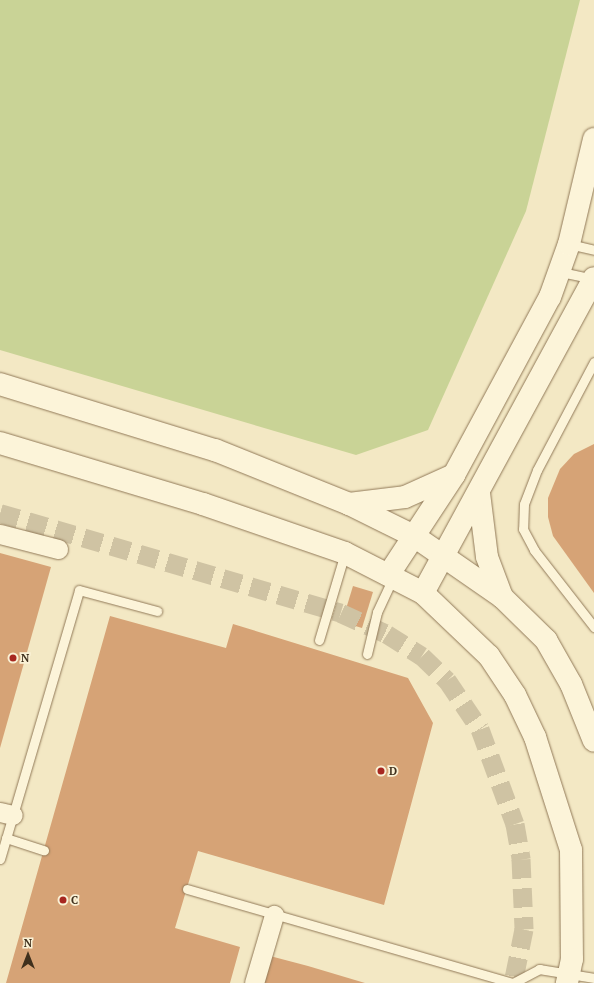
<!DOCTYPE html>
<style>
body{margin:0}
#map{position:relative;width:594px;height:983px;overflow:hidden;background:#f3e8c4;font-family:"PT Serif",serif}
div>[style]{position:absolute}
.green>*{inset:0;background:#c9d396}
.building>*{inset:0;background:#d6a376}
.street-tunnel>*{height:19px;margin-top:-9.5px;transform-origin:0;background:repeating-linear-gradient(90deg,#cfc3a3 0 19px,transparent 0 29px)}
.roads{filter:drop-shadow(0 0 1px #917958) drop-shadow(0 0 1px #917958)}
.lane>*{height:9px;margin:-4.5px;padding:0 4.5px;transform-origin:4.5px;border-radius:4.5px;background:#fcf4d9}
.street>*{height:19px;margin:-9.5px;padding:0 9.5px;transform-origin:9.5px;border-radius:9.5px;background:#fcf4d9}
.secondary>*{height:22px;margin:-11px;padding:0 11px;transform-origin:11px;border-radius:11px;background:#fcf4d9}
.dots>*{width:11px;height:11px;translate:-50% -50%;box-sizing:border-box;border:2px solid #faf1d5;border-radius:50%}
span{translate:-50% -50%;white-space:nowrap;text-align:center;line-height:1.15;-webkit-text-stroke:3.5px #faf1d5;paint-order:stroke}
.poi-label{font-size:11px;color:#3f301d;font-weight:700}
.left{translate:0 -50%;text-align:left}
.north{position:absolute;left:8px;top:935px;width:40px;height:40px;-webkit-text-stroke:3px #faf1d5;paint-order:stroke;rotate:0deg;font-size:11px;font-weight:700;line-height:16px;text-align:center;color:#3f301d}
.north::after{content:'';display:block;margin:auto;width:14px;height:18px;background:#3f301d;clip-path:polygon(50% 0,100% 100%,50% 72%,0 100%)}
</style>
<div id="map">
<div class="green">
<i style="clip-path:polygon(0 0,580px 0,526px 211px,428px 430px,356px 455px,0 350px)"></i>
</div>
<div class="building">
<i style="clip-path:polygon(594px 444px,594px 593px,553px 536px,548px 517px,548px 498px,560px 469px,574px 454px)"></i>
<i style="clip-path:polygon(0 553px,51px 567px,0 748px)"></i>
<i style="clip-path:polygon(353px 586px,373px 592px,362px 628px,342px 622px)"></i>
<i style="clip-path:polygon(110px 616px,226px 648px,233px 624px,408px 678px,433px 723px,384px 905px,198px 851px,175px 928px,240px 947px,230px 983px,6px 983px)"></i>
<i style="clip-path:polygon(270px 956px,308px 966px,365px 983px,262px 983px)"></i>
</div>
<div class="street-tunnel">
<i style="left:0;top:513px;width:355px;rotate:16.3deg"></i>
<i style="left:341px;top:613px;width:51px;rotate:24.5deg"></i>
<i style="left:387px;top:634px;width:41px;rotate:32.2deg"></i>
<i style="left:422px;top:656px;width:35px;rotate:44deg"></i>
<i style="left:447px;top:680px;width:59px;rotate:56deg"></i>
<i style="left:480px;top:729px;width:101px;rotate:69.8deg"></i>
<i style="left:515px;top:824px;width:36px;rotate:80deg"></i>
<i style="left:521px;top:859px;width:70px;rotate:87.5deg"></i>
<i style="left:524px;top:929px;width:55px;rotate:101.5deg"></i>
</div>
<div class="roads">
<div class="lane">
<i style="left:569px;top:244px;width:26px;rotate:13deg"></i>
<i style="left:561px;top:272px;width:33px;rotate:12deg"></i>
<i style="left:594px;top:362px;width:122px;rotate:117.8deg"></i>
<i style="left:537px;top:470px;width:36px;rotate:111deg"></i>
<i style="left:524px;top:504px;width:25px;rotate:92deg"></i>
<i style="left:523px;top:529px;width:24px;rotate:62deg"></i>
<i style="left:534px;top:550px;width:98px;rotate:52.1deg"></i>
<i style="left:319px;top:640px;width:91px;rotate:-73.4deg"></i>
<i style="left:367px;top:654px;width:43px;rotate:-76.6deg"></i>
<i style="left:377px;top:612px;width:38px;rotate:-65deg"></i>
<i style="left:6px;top:838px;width:40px;rotate:18deg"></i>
<i style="left:0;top:859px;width:280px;rotate:-73.6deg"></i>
<i style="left:79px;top:590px;width:81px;rotate:15.1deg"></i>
<i style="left:187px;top:889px;width:339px;rotate:16.1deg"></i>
<i style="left:513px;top:983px;width:30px;rotate:-28deg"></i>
<i style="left:539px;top:969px;width:56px;rotate:9.3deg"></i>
</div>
<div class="street">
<i style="left:0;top:534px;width:60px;rotate:14.5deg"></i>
<i style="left:0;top:812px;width:13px;rotate:13deg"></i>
<i style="left:254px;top:983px;width:71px;rotate:-73.6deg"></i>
</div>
<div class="secondary">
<i style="left:0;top:384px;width:225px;rotate:17.1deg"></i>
<i style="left:215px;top:450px;width:144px;rotate:21.9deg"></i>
<i style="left:349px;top:504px;width:72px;rotate:26.2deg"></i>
<i style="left:414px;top:536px;width:107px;rotate:34.7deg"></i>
<i style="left:502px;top:597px;width:62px;rotate:44.3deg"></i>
<i style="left:546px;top:640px;width:51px;rotate:60.4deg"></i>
<i style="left:571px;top:684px;width:61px;rotate:68deg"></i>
<i style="left:0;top:443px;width:212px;rotate:16.7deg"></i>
<i style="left:203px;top:504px;width:150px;rotate:19deg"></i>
<i style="left:345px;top:553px;width:88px;rotate:27.1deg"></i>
<i style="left:423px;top:593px;width:91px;rotate:43.7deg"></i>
<i style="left:489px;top:656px;width:47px;rotate:56.3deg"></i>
<i style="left:515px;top:695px;width:47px;rotate:64.5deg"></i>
<i style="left:535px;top:737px;width:119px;rotate:72.3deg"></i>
<i style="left:571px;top:850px;width:109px;rotate:89.5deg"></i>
<i style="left:572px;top:959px;width:25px;rotate:102deg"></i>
<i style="left:479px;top:493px;width:64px;rotate:82.9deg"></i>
<i style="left:487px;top:557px;width:43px;rotate:69.4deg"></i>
<i style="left:349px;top:504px;width:56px;rotate:-7.1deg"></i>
<i style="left:405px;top:497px;width:54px;rotate:-24.2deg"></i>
<i style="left:389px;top:574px;width:118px;rotate:-56.7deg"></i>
<i style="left:454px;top:475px;width:202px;rotate:-61.7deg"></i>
<i style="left:550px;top:297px;width:56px;rotate:-70.3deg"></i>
<i style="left:569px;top:244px;width:108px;rotate:-76.6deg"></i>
<i style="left:423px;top:593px;width:358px;rotate:-61.5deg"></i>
</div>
</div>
<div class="dots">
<i style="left:13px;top:658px;background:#a72720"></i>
<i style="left:381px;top:771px;background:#a72720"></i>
<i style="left:63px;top:900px;background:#a72720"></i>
</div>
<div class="poi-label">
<span class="left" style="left:21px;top:658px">N</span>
<span class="left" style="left:389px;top:771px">D</span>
<span class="left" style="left:71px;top:900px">C</span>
</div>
<div class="north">N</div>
</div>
